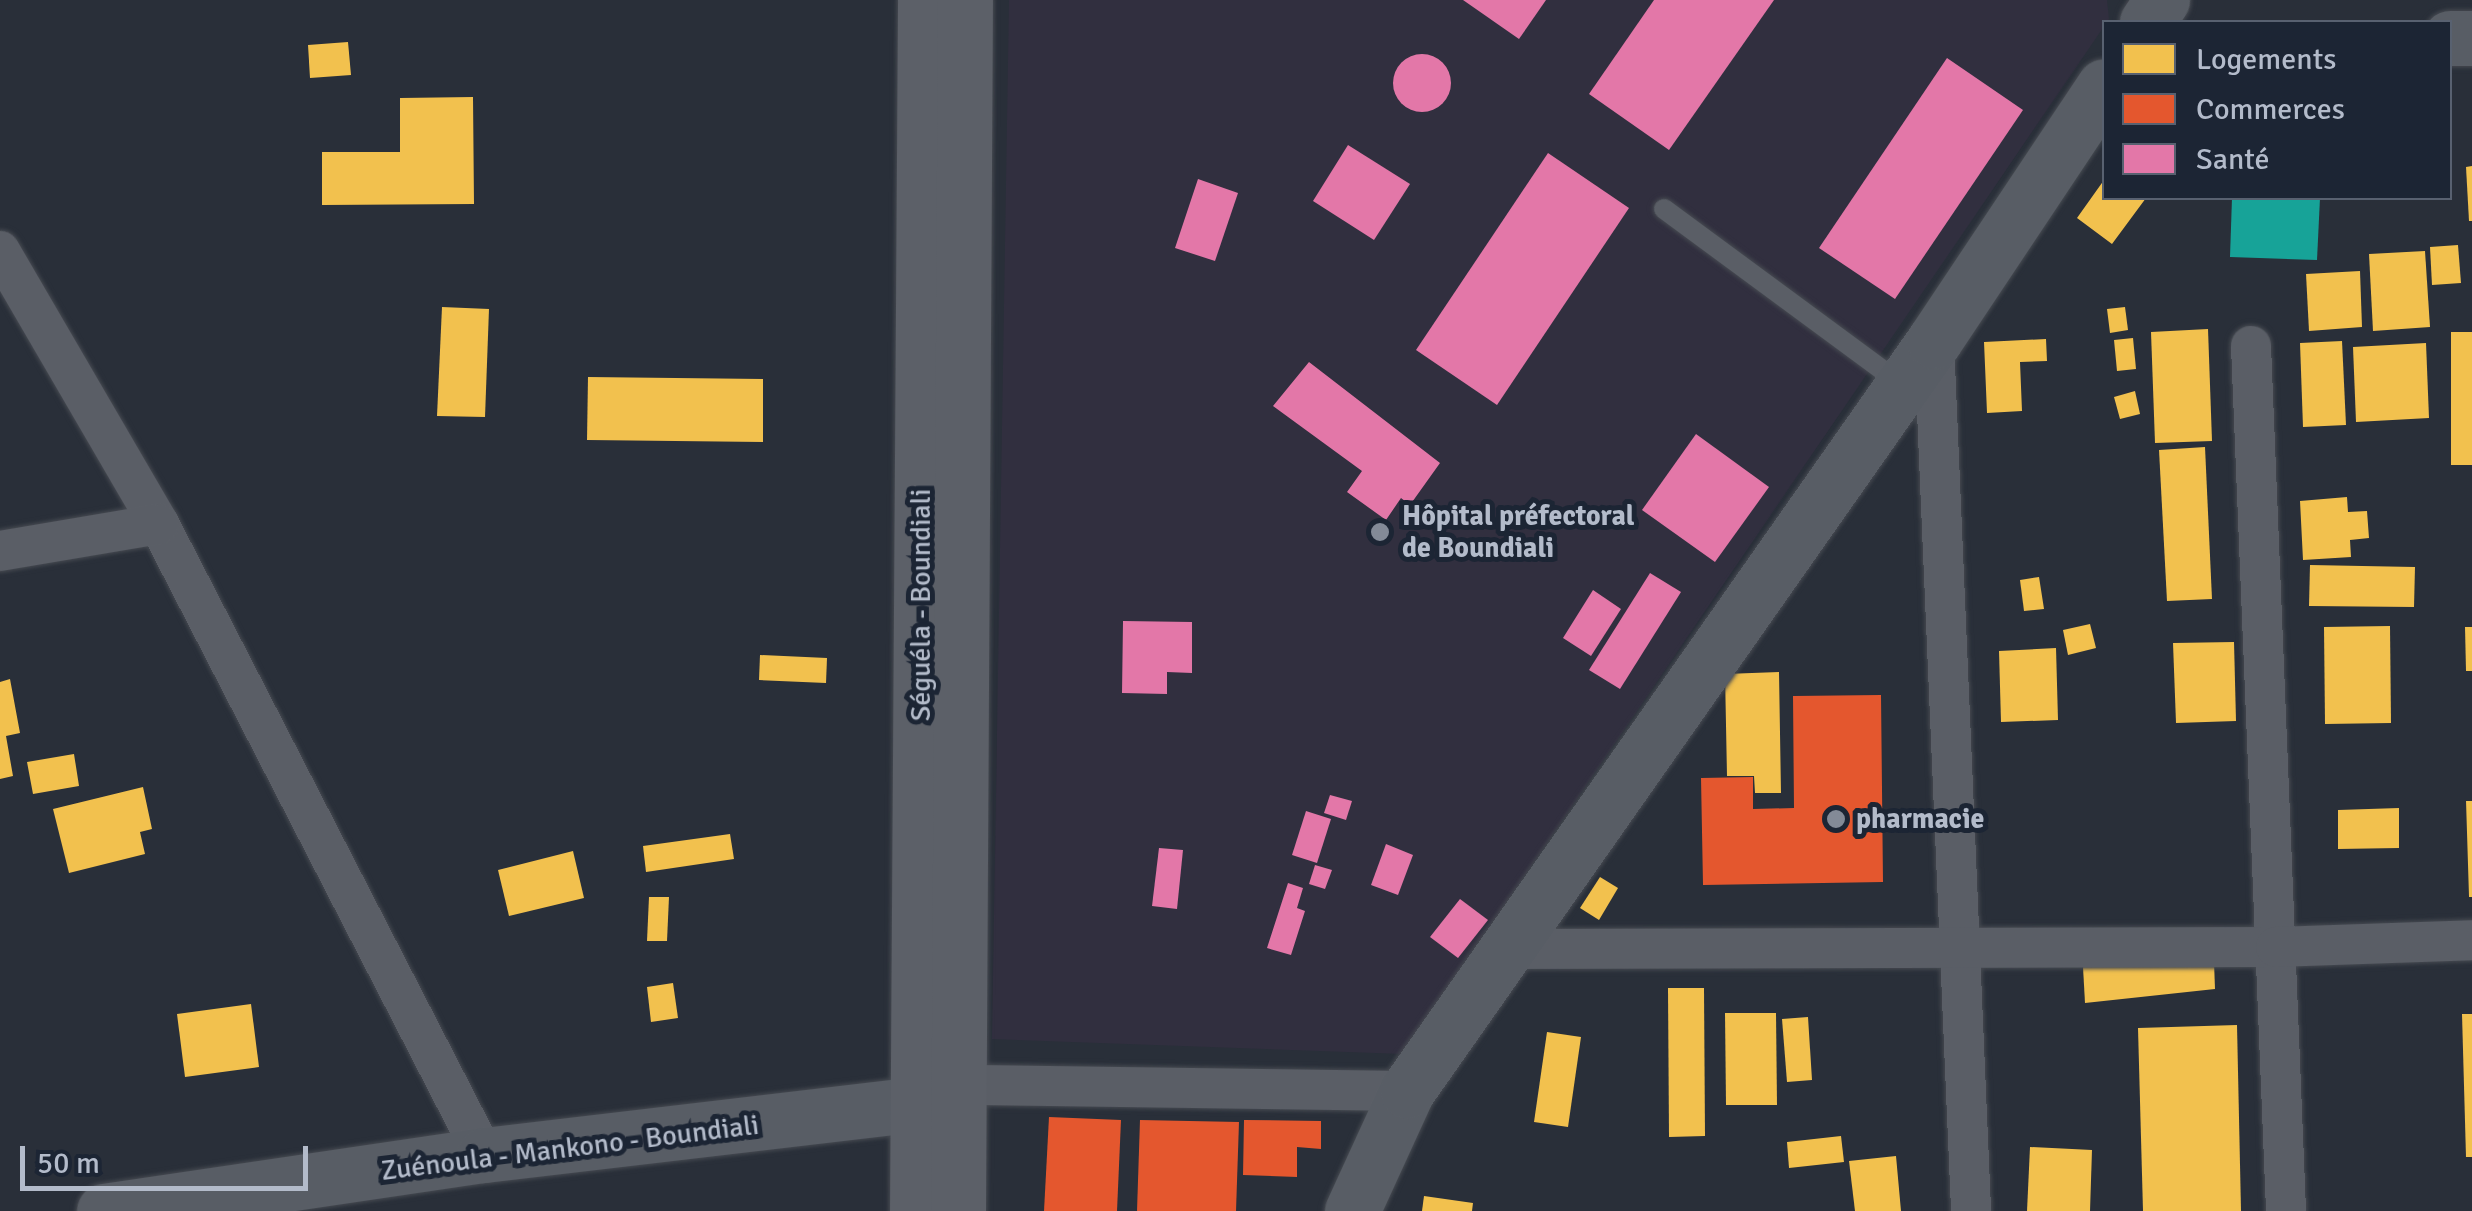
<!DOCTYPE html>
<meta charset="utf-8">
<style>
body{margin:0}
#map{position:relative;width:2472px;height:1211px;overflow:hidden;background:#292f39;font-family:Signika,sans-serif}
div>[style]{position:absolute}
.medical>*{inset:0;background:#312f3f}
.homes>*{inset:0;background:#f2c14e}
.shops>*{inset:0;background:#e4572e}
.health>*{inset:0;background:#e377a8}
.round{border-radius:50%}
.public>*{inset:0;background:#17a398}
.roads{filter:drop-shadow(0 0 2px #464a51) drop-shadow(0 0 2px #464a51)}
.lane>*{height:20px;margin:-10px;padding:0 10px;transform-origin:10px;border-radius:10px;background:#5a5e66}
.street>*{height:40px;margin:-20px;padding:0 20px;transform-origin:20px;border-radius:20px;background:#5a5e66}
.secondary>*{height:55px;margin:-27.5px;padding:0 27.5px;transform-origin:27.5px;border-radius:27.5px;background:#585d65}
.primary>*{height:55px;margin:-27.5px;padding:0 27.5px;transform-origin:27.5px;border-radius:27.5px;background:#5c6068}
.dots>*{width:28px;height:28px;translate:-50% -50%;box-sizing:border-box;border:5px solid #1c2534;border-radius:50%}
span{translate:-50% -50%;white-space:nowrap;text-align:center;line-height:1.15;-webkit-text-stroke:10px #1c2534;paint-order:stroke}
.poi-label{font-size:28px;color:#b3bbca;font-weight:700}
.left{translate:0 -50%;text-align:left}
.street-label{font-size:28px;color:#b3bbca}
.legend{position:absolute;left:2102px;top:20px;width:350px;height:180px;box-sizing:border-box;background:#1c2534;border:2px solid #586170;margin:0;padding:12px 18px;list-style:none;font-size:30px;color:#b3bbca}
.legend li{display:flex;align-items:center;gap:20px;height:50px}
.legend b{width:50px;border:2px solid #586170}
.scale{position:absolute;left:20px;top:1146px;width:288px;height:45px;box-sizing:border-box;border:5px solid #b3bbca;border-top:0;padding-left:12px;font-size:30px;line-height:35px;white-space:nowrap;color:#b3bbca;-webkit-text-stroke:8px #1c2534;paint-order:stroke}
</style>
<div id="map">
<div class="medical">
<i style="clip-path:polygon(1009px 0,2107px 0,2109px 19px,1403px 1054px,992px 1039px)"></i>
</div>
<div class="homes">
<i style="clip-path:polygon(348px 42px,351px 75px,310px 78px,308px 45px)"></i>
<i style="clip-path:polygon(473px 97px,474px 204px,322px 205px,322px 152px,400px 152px,400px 98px)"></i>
<i style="clip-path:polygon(2472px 166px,2472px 221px,2469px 221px,2466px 167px)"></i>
<i style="clip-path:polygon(2104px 180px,2104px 198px,2146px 198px,2112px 244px,2077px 218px)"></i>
<i style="clip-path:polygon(2458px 245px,2461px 283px,2432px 285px,2430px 247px)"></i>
<i style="clip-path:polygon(2425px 251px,2430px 327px,2373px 331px,2369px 254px)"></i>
<i style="clip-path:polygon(2360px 271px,2362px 327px,2309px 331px,2306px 274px)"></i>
<i style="clip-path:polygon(442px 307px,489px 309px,485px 417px,437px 416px)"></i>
<i style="clip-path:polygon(2125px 307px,2128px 330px,2110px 333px,2107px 309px)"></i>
<i style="clip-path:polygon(2208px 329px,2212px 441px,2155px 443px,2151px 332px)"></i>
<i style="clip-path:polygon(2451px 332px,2472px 332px,2472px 465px,2451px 465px)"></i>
<i style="clip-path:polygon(2133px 338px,2136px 369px,2117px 371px,2114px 340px)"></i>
<i style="clip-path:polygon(2046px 339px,2047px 361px,2020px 362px,2022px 411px,1987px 413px,1984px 342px)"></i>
<i style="clip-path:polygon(2342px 341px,2346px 425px,2303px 427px,2300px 343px)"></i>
<i style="clip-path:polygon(2426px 343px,2429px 418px,2356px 422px,2353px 347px)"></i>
<i style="clip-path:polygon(588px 377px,763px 379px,763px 442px,587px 440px)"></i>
<i style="clip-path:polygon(2135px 391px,2140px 414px,2120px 419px,2114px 397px)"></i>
<i style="clip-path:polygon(2205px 447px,2212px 599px,2167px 601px,2159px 450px)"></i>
<i style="clip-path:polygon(2347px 497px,2348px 512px,2367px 511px,2369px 538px,2350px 540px,2351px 557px,2303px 560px,2300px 501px)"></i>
<i style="clip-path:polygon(2310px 565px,2415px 567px,2414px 607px,2309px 606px)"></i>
<i style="clip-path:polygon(2039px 577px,2044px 609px,2024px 611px,2020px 580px)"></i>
<i style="clip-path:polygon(2090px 624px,2096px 648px,2068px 655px,2063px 630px)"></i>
<i style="clip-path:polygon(2390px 626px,2391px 723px,2325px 724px,2324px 627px)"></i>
<i style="clip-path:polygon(2465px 627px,2472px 627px,2472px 671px,2466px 671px)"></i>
<i style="clip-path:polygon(2234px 642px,2236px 721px,2176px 723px,2173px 643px)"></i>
<i style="clip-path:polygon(2056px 648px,2058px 720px,2001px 722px,1999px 651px)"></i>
<i style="clip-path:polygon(760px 655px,827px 658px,826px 683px,759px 680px)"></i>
<i style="clip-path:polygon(1779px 672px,1781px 793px,1755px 793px,1754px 776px,1727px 776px,1725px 674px)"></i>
<i style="clip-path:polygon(10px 679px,20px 733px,6px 736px,13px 776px,0 779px,0 682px)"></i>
<i style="clip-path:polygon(74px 754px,79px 786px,33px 794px,27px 762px)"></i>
<i style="clip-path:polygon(143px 787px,152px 829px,140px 832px,145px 854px,69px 873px,53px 809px)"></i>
<i style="clip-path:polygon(2466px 801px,2472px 801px,2472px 897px,2469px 897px)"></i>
<i style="clip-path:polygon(2399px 808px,2399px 848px,2338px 849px,2338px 810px)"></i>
<i style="clip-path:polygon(730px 834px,734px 859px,646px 872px,643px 846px)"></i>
<i style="clip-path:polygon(573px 851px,584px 898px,509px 916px,498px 870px)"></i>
<i style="clip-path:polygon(1600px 877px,1618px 888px,1599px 920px,1580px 908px)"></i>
<i style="clip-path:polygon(649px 897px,669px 897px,667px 941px,647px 941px)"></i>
<i style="clip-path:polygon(2214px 962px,2215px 989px,2085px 1003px,2083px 967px)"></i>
<i style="clip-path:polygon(673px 983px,678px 1018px,651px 1022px,647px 987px)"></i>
<i style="clip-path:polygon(1668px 988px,1704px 988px,1705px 1136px,1669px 1137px)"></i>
<i style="clip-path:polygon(251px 1004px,259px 1067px,185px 1077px,177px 1014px)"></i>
<i style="clip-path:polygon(1725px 1013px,1776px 1013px,1777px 1105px,1726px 1105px)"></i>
<i style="clip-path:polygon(2462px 1014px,2472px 1014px,2472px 1157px,2466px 1157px)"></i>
<i style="clip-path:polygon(1808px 1017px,1812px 1080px,1787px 1082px,1782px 1019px)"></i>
<i style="clip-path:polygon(2237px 1025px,2241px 1211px,2143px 1211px,2138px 1028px)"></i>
<i style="clip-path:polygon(1547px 1032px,1581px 1037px,1568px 1127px,1534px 1122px)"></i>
<i style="clip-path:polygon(1841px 1136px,1844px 1162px,1789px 1168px,1787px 1142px)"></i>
<i style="clip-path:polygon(2030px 1147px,2092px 1150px,2090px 1211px,2027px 1211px)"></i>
<i style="clip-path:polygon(1896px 1156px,1901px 1211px,1855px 1211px,1849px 1161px)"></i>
<i style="clip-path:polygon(1424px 1196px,1473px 1203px,1472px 1211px,1422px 1211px)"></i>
</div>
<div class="shops">
<i style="clip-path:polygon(1881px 695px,1883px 882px,1703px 885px,1701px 778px,1753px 777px,1753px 809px,1794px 808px,1793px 696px)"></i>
<i style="clip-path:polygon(1049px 1117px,1121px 1120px,1117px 1211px,1044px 1211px)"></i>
<i style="clip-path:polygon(1140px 1120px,1239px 1122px,1236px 1211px,1137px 1211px)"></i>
<i style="clip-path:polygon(1244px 1120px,1321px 1121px,1321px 1149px,1297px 1147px,1297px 1177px,1243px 1175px)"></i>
</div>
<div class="health">
<i style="clip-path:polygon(1463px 0,1546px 0,1519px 39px)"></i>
<i style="clip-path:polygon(1654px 0,1774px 0,1669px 150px,1589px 94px)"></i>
<i class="round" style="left:1393px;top:54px;width:58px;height:58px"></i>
<i style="clip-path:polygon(1947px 58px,2023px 110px,1895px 299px,1819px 248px)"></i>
<i style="clip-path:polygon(1348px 145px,1410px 184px,1374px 240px,1313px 201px)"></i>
<i style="clip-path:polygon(1548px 153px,1629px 208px,1497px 405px,1416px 350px)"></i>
<i style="clip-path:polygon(1198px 179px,1238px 193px,1215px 261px,1175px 248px)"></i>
<i style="clip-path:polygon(1309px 362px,1440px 463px,1410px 505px,1401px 498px,1386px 520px,1347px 492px,1362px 471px,1273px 406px)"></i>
<i style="clip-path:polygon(1696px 434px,1769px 487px,1715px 562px,1642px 510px)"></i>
<i style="clip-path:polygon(1650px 573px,1681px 592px,1620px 689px,1589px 670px)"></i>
<i style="clip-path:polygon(1593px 590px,1621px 609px,1591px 656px,1563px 638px)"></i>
<i style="clip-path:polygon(1123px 621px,1192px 622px,1192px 673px,1167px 672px,1167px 694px,1122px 693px)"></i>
<i style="clip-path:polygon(1330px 795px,1352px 801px,1346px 820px,1324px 813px)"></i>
<i style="clip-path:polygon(1306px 811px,1331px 819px,1317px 863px,1292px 855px)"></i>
<i style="clip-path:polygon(1386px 844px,1413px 855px,1398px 895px,1371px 885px)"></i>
<i style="clip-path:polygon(1159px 848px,1183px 850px,1177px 909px,1152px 906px)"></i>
<i style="clip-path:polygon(1315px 865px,1332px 870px,1325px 889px,1309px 884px)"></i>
<i style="clip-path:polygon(1288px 883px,1303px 888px,1297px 908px,1305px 911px,1291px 955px,1267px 948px)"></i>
<i style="clip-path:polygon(1460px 899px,1488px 920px,1458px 958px,1430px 937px)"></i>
</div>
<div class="public">
<i style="clip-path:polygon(2232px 198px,2320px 198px,2317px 260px,2230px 257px)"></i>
</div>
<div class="roads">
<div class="lane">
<i style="left:1664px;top:209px;width:293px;rotate:36.4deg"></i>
</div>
<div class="street">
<i style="left:0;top:251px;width:316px;rotate:59.8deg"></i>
<i style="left:159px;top:524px;width:710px;rotate:62.75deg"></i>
<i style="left:1934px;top:341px;width:871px;rotate:87.56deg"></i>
<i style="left:2251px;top:346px;width:866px;rotate:87.68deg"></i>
<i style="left:0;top:551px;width:161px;rotate:-9.6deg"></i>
<i style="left:1505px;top:949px;width:771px;rotate:-0.15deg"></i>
<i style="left:2276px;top:947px;width:196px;rotate:-2deg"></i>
<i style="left:934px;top:1099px;width:45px;rotate:-18deg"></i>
<i style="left:977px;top:1085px;width:430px;rotate:0.8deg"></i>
</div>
<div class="secondary">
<i style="left:2147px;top:22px;width:27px;rotate:-56deg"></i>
<i style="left:2450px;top:38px;width:22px"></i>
<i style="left:104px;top:1211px;width:384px;rotate:-8.4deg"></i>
<i style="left:484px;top:1155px;width:436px;rotate:-6.7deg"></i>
<i style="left:1352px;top:1211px;width:132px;rotate:-65.4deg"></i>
<i style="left:1407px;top:1091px;width:917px;rotate:-54.91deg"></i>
<i style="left:1934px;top:341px;width:306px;rotate:-56.3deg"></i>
</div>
<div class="primary">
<i style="left:917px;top:1211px;width:1211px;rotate:-89.62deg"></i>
<i style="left:958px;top:1211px;width:1211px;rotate:-89.67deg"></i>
</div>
</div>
<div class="dots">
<i style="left:1380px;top:532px;background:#838a97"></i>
<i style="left:1836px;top:819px;background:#838a97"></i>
</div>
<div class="poi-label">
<span class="left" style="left:1402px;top:532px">Hôpital préfectoral<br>de Boundiali</span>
<span class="left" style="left:1856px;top:819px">pharmacie</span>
</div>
<div class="street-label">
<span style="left:921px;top:605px;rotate:-90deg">Séguéla - Boundiali</span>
<span style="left:570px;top:1148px;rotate:-7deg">Zuénoula - Mankono - Boundiali</span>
</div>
<ul class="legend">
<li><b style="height:28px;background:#f2c14e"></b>Logements</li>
<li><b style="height:28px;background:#e4572e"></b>Commerces</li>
<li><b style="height:28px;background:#e377a8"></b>Santé</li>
</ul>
<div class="scale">50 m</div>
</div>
